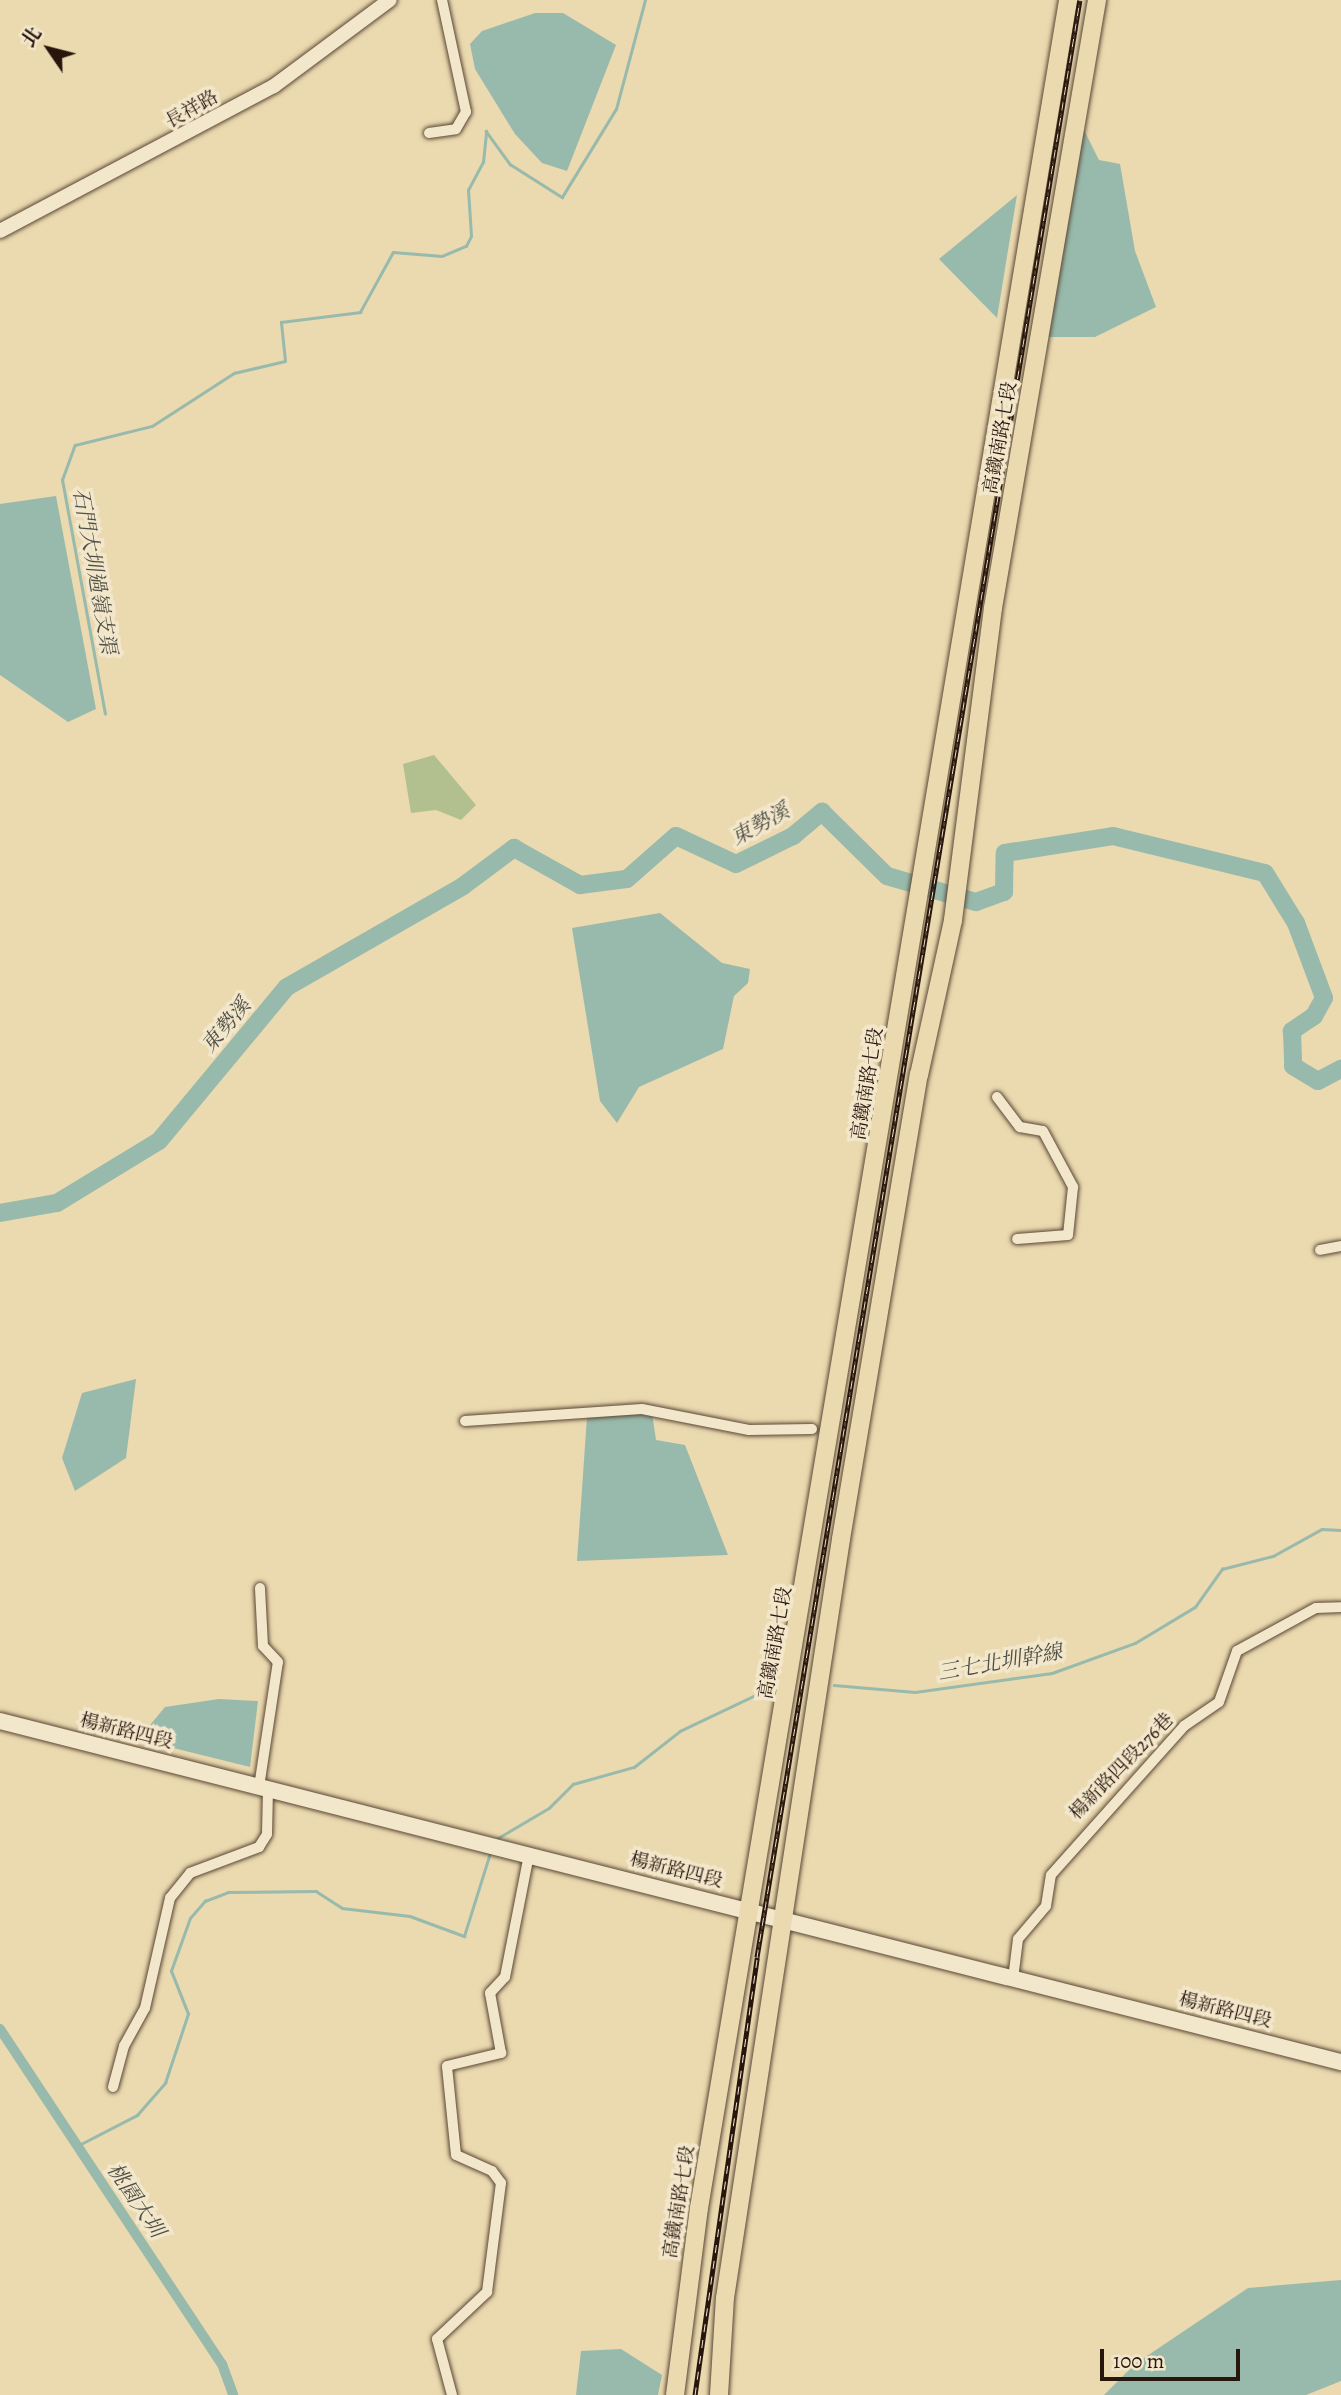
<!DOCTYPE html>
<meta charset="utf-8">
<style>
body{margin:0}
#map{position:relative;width:1341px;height:2395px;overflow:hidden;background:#ebd9af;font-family:Alegreya,"Noto Serif TC",serif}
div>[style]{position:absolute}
.green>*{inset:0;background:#b2c08f}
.water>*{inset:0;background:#98baac}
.stream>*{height:2.5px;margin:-1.25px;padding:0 1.25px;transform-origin:1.25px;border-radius:1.25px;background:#98baac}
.canal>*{height:10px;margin:-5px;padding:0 5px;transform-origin:5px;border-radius:5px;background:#98baac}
.river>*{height:18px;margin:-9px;padding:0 9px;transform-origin:9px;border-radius:9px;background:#98baac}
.roads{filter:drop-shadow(0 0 2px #594736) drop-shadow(0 0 2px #594736)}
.minor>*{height:10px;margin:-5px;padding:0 5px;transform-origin:5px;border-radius:5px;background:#f2e6cb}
.tertiary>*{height:14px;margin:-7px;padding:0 7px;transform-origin:7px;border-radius:7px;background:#f2e6cb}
.secondary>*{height:16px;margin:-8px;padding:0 8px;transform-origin:8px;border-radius:8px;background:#f2e6cb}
.primary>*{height:18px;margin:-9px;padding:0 9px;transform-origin:9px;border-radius:9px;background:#ebd9af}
.rail>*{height:5px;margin-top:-2.5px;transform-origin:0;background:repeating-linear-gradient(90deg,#f2e6cb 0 8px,#28160d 0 16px);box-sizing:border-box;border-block:2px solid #28160d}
span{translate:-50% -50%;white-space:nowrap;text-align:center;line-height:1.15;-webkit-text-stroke:7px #f2e6cb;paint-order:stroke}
.street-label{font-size:19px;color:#28160d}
.water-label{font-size:21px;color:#4f4f45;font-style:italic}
.north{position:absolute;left:14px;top:14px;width:70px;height:70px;-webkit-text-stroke:5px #f2e6cb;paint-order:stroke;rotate:305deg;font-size:19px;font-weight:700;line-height:28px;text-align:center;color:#28160d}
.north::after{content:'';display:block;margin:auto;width:24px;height:32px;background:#28160d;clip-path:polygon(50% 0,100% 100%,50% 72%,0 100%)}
.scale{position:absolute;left:1100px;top:2349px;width:140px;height:32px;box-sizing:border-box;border:4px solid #28160d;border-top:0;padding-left:9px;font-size:21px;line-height:24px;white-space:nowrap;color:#28160d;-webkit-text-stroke:5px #f2e6cb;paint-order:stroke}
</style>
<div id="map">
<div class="green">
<i style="clip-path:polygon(434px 755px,476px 805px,461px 820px,436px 810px,411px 813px,403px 764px)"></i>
</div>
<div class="water">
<i style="clip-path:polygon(535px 13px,563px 13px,616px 45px,567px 171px,542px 163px,515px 134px,475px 69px,470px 44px,482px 31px)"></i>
<i style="clip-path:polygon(1084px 130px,1099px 160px,1120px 164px,1135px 251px,1156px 307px,1095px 337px,1048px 337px)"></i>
<i style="clip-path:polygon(1017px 195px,997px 318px,939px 259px)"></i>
<i style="clip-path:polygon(56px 496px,96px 709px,68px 722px,0 675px,0 504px)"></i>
<i style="clip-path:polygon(660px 913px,722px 963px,750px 969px,748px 983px,734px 996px,723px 1049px,639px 1087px,617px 1123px,600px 1101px,572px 928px)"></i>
<i style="clip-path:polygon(136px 1379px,126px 1458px,75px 1491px,62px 1458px,82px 1393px)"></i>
<i style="clip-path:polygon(652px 1413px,656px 1440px,685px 1445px,728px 1555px,577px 1561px,587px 1417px)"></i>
<i style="clip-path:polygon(219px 1699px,258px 1701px,250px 1767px,149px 1742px,146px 1730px,165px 1707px)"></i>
<i style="clip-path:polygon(1341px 2280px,1341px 2381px,1306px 2395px,1104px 2395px,1135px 2364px,1248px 2288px)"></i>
<i style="clip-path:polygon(621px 2349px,662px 2375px,658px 2395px,576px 2395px,581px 2351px)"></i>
</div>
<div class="stream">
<i style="left:105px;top:714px;width:238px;rotate:-100.4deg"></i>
<i style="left:62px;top:480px;width:37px;rotate:-70deg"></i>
<i style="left:75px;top:445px;width:79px;rotate:-13.9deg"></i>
<i style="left:152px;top:426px;width:98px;rotate:-32.9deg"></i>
<i style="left:234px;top:373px;width:52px;rotate:-13.2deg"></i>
<i style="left:285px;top:361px;width:39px;rotate:-96deg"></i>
<i style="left:281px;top:322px;width:80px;rotate:-7.2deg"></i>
<i style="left:360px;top:312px;width:68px;rotate:-61.2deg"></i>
<i style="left:393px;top:252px;width:49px;rotate:4.7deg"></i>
<i style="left:442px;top:256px;width:26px;rotate:-23deg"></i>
<i style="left:466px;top:246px;width:11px;rotate:-63deg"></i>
<i style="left:471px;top:236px;width:46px;rotate:-93.7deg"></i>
<i style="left:468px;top:190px;width:32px;rotate:-62deg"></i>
<i style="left:483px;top:162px;width:31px;rotate:-84deg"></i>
<i style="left:486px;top:131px;width:41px;rotate:54deg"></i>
<i style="left:510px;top:164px;width:62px;rotate:32.4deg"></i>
<i style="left:562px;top:197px;width:103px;rotate:-58.5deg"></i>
<i style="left:616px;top:109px;width:113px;rotate:-75.1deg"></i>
<i style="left:834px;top:1685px;width:81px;rotate:4.9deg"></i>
<i style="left:915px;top:1692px;width:138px;rotate:-7.9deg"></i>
<i style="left:1052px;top:1673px;width:88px;rotate:-19.9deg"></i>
<i style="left:1135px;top:1643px;width:70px;rotate:-31deg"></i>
<i style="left:1195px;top:1607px;width:47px;rotate:-54.6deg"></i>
<i style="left:1222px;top:1569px;width:53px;rotate:-14.3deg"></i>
<i style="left:1273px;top:1556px;width:56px;rotate:-28.9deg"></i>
<i style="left:1322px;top:1529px;width:19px;rotate:3deg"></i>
<i style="left:498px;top:1838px;width:59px;rotate:-30.5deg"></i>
<i style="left:549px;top:1808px;width:34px;rotate:-45deg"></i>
<i style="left:573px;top:1784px;width:63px;rotate:-15.6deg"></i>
<i style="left:634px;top:1767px;width:58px;rotate:-38deg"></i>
<i style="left:680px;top:1731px;width:100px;rotate:-25.5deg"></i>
<i style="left:77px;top:2146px;width:68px;rotate:-27.3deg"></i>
<i style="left:137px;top:2115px;width:43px;rotate:-48.8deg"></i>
<i style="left:165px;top:2083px;width:73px;rotate:-71.6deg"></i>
<i style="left:188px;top:2014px;width:46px;rotate:-111.6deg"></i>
<i style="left:171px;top:1971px;width:56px;rotate:-70.3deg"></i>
<i style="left:190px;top:1918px;width:23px;rotate:-49deg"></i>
<i style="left:205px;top:1901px;width:25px;rotate:-21deg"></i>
<i style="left:228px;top:1892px;width:88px;rotate:-0.7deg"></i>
<i style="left:316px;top:1891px;width:31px;rotate:33deg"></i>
<i style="left:342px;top:1908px;width:68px;rotate:6.7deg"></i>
<i style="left:410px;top:1916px;width:58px;rotate:20.3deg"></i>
<i style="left:464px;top:1936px;width:87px;rotate:-72.6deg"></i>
</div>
<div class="canal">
<i style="left:0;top:2029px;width:402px;rotate:56.5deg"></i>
<i style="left:222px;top:2364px;width:33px;rotate:70deg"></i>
</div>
<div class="river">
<i style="left:0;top:1213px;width:58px;rotate:-10deg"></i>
<i style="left:57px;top:1203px;width:119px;rotate:-31.3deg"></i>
<i style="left:159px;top:1141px;width:200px;rotate:-50.3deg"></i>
<i style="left:287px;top:987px;width:203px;rotate:-29.8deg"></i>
<i style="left:463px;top:886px;width:64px;rotate:-36.7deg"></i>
<i style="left:514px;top:848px;width:76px;rotate:29.3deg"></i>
<i style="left:580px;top:885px;width:47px;rotate:-7.3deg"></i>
<i style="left:627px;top:879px;width:65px;rotate:-41.3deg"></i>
<i style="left:676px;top:836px;width:66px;rotate:25deg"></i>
<i style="left:736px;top:864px;width:64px;rotate:-26.2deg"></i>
<i style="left:793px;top:836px;width:38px;rotate:-40deg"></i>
<i style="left:822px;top:812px;width:91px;rotate:44.6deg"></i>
<i style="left:887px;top:876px;width:93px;rotate:16.3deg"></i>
<i style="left:976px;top:902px;width:30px;rotate:-20deg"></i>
<i style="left:1004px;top:892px;width:39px;rotate:-89deg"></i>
<i style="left:1005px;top:853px;width:109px;rotate:-8.9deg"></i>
<i style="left:1113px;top:836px;width:156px;rotate:13.7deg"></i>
<i style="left:1265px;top:873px;width:59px;rotate:58.2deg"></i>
<i style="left:1296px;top:923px;width:80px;rotate:69.5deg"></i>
<i style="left:1324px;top:998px;width:21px;rotate:119deg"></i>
<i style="left:1314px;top:1016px;width:27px;rotate:146deg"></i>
<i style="left:1292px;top:1031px;width:35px;rotate:88deg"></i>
<i style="left:1293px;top:1066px;width:29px;rotate:31deg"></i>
<i style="left:1318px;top:1081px;width:26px;rotate:-28deg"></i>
</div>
<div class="roads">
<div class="minor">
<i style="left:429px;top:133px;width:27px;rotate:-8deg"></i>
<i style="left:456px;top:129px;width:20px;rotate:-60deg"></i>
<i style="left:466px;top:112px;width:115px;rotate:-102.1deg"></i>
<i style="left:997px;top:1097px;width:38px;rotate:53deg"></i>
<i style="left:1020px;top:1127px;width:23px;rotate:10deg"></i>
<i style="left:1043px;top:1131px;width:64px;rotate:61.8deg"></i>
<i style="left:1073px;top:1187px;width:48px;rotate:95.9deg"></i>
<i style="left:1068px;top:1235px;width:51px;rotate:175.5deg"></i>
<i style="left:1320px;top:1250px;width:21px;rotate:-11deg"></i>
<i style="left:465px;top:1421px;width:177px;rotate:-3.9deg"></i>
<i style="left:642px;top:1409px;width:109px;rotate:11.1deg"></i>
<i style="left:749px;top:1430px;width:63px;rotate:-0.9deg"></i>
<i style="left:259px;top:1787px;width:126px;rotate:-81.4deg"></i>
<i style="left:278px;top:1662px;width:22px;rotate:-133deg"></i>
<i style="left:263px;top:1646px;width:58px;rotate:-93deg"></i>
<i style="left:1013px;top:1979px;width:40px;rotate:-82.9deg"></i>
<i style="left:1018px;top:1939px;width:43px;rotate:-49.7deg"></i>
<i style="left:1046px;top:1906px;width:31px;rotate:-81deg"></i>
<i style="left:1051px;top:1875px;width:200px;rotate:-48.2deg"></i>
<i style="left:1184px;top:1726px;width:42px;rotate:-34.4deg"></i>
<i style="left:1219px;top:1702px;width:54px;rotate:-70.6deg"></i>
<i style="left:1237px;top:1651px;width:90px;rotate:-28.6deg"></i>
<i style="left:1316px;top:1608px;width:25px;rotate:-2deg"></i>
<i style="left:113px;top:2087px;width:42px;rotate:-75deg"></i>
<i style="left:124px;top:2046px;width:43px;rotate:-61.1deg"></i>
<i style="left:145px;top:2008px;width:113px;rotate:-77.2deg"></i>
<i style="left:170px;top:1898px;width:32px;rotate:-51deg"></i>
<i style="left:190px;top:1873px;width:74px;rotate:-20.6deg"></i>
<i style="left:259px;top:1847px;width:15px;rotate:-58deg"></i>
<i style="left:267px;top:1834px;width:44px;rotate:-88.7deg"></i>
<i style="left:452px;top:2395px;width:58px;rotate:-105deg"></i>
<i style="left:437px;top:2339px;width:69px;rotate:-43.2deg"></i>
<i style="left:487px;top:2292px;width:110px;rotate:-82.7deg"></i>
<i style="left:501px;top:2183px;width:15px;rotate:-127deg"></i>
<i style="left:492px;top:2171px;width:39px;rotate:-156deg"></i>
<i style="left:456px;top:2155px;width:89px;rotate:-95.8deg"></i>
<i style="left:447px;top:2066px;width:56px;rotate:-13.5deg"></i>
<i style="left:501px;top:2053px;width:61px;rotate:-100.4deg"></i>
<i style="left:490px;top:1993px;width:22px;rotate:-47deg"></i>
<i style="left:505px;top:1977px;width:124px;rotate:-78.9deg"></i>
</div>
<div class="tertiary">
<i style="left:0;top:231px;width:310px;rotate:-27.9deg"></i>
<i style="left:274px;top:86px;width:144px;rotate:-36.6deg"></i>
</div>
<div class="secondary">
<i style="left:0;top:1721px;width:1384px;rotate:14.27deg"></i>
</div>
<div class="primary">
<i style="left:675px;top:2395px;width:189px;rotate:-82.7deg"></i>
<i style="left:699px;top:2208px;width:2239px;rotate:-80.51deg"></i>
<i style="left:719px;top:2395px;width:97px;rotate:-86.5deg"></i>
<i style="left:725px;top:2298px;width:768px;rotate:-81.31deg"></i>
<i style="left:841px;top:1539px;width:471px;rotate:-80.5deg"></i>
<i style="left:919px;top:1075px;width:159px;rotate:-77.6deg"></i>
<i style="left:953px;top:920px;width:315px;rotate:-82.7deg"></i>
<i style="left:993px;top:608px;width:617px;rotate:-80.29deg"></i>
</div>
</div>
<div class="rail">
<i style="left:695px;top:2395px;width:442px;rotate:-81.9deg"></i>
<i style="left:757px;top:1957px;width:1983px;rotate:-80.63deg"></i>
</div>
<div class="street-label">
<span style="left:192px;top:110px;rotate:-29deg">長祥路</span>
<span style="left:1001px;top:438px;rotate:-80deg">高鐵南路七段</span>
<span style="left:868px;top:1084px;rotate:-81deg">高鐵南路七段</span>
<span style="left:776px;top:1643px;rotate:-80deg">高鐵南路七段</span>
<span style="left:126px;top:1732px;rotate:14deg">楊新路四段</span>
<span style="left:1122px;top:1767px;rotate:-46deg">楊新路四段276巷</span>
<span style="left:676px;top:1871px;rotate:14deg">楊新路四段</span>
<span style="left:1225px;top:2011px;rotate:14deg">楊新路四段</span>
<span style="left:680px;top:2202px;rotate:-81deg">高鐵南路七段</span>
</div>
<div class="water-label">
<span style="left:95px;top:571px;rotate:80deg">石門大圳過嶺支渠</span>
<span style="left:760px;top:824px;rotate:-29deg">東勢溪</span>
<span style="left:226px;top:1025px;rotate:-50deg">東勢溪</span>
<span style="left:1000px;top:1662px;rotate:-10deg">三七北圳幹線</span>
<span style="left:136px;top:2200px;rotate:56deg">桃園大圳</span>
</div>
<div class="north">北</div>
<div class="scale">100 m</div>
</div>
